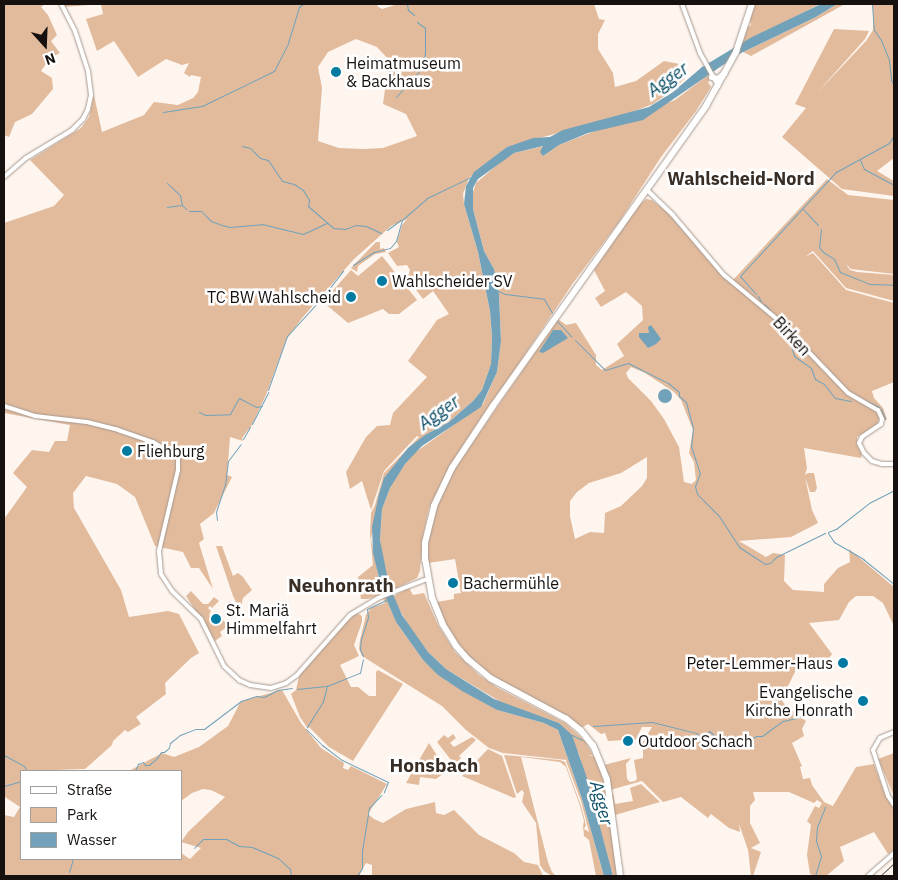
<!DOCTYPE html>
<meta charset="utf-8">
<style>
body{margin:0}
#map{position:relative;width:898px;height:880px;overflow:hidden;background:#fef5ef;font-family:"IBM Plex Sans",sans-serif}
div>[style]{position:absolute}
.green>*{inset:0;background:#e2bb9d}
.water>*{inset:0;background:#71a2ba}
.round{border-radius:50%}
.stream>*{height:1px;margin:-0.5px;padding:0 0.5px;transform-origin:0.5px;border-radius:0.5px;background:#71a2ba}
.roads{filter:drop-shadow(0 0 1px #a6998f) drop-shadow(0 0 1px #a6998f)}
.tertiary>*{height:4px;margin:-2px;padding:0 2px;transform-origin:2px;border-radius:2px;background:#fff}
.primary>*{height:5.5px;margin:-2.75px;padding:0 2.75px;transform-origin:2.75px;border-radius:2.75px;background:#fff}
.rail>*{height:1px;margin:-0.5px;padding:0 0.5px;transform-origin:0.5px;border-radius:0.5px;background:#5c5652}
.dots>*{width:14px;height:14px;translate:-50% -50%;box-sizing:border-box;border:2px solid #fff;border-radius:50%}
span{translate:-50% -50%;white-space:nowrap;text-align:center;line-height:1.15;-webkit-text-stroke:5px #fff;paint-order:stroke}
.poi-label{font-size:16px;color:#16110e}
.left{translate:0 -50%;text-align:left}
.right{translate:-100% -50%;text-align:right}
.street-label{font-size:16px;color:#16110e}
.water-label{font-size:18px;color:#0c4e67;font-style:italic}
.neighbourhood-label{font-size:18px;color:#392e26;font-weight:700}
.quarter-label{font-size:19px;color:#392e26;font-weight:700}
.frame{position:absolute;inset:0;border:5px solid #16110e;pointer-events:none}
.legend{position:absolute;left:20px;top:770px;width:162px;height:90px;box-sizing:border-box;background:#fff;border:1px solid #a2a09f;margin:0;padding:6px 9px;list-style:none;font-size:15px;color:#16110e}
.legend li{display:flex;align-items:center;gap:10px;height:25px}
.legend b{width:25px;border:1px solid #a2a09f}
.north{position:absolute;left:20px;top:20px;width:50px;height:50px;-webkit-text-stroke:4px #fff;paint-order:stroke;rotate:160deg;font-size:14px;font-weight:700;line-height:20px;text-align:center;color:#16110e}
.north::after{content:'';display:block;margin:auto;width:18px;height:22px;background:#16110e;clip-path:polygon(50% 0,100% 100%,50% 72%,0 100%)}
</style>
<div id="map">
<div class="green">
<i style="clip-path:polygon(4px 4px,45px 4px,41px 7px,48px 15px,57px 35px,51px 41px,60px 53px,50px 58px,41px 71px,52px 78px,53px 89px,32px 114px,15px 122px,9px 137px,4px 135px)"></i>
<i style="clip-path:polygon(evenodd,62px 4px,379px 4px,377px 6px,382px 9px,398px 4px,594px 4px,599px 19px,605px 20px,598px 34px,598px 49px,613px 73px,615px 87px,636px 81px,664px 61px,680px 64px,685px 78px,673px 90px,653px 104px,627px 114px,507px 147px,469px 178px,463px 194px,464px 204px,478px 252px,490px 311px,492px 337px,491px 364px,482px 390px,473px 401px,449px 422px,425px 435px,397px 462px,382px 484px,371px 539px,382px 594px,368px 599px,361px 599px,358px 577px,373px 565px,370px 533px,371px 513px,375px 505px,384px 473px,419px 437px,417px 436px,384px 471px,371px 510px,362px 481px,350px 489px,346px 472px,366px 437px,377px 426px,390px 425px,393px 413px,427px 377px,408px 361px,437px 320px,449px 314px,433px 291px,423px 299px,407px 278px,410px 270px,407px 265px,397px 266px,388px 253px,399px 247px,397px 242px,402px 225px,407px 219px,391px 226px,353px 260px,303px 317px,286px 340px,266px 395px,252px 425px,242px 438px,243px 441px,230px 437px,227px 475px,232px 477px,214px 513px,200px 524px,204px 539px,199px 543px,213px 589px,199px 568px,191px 568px,183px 552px,155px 546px,135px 497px,117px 484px,86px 476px,73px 493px,74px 508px,121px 590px,129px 617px,168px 611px,179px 614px,199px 653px,191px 658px,165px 683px,166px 694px,136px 717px,141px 724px,128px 732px,125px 730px,113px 741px,112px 745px,85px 769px,21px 771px,21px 859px,181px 859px,181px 853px,190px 859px,201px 848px,181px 842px,188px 832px,225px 797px,211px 790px,203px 789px,192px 793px,181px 801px,181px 771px,129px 771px,162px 753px,174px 757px,199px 747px,228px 726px,241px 701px,282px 690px,301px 723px,321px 748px,344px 763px,343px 768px,348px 770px,351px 766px,387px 784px,368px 814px,374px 819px,383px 823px,406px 809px,435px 802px,436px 813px,444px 815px,454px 810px,479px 835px,514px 853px,524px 862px,538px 865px,543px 876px,372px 876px,372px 865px,366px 863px,359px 876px,4px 876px,4px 815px,14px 817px,20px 807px,5px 797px,4px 799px,4px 519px,27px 487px,13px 473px,32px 450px,49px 452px,55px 441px,67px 441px,70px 425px,4px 413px,4px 223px,54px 206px,64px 195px,30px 160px,81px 128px,89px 117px,94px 95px,102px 132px,144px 115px,154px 102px,178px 105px,193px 98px,198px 92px,201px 77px,191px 75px,190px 77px,184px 73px,189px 63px,182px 65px,166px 59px,138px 77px,114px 41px,97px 51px,86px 19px,103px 14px,101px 4px,64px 7px,62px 4px,356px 39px,377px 47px,389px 60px,383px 104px,406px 114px,417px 136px,383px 148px,364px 149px,339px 148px,318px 141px,322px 88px,318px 67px,328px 52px,356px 39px)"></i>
<i style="clip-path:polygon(754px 4px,820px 4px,742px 44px,748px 27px,751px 25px,750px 19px)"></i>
<i style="clip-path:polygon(837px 4px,845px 4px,751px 56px,743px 52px,816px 17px)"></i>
<i style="clip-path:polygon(873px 4px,894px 4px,894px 158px,877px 171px,894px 181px,894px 196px,842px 189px,782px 137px,806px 108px,795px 104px,834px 29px,869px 31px,865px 39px,817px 93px,866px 41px,873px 30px)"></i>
<i style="clip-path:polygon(708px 75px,710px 80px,708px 82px,711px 87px,696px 111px,661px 157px,619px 222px,573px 283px,448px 469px,429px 508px,423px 536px,420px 571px,417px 578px,391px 591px,382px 561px,380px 540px,382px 509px,390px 488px,397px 474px,413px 454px,483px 404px,497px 372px,501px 341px,499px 294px,494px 269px,484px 251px,473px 209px,472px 195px,476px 183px,510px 154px,544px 146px,543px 156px,559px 145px,675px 100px)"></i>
<i style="clip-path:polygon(evenodd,827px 179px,848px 195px,894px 200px,894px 274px,851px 269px,846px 264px,850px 270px,857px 272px,894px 275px,894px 301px,846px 288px,813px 251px,805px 257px,813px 253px,846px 290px,894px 303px,894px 382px,872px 391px,874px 398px,883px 408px,887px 419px,885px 420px,880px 415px,877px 425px,857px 437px,858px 447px,862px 454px,861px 458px,804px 448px,807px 468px,805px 475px,808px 473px,814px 473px,817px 488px,815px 492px,810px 492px,805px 477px,812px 510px,818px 523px,791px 537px,739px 541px,766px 557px,773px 553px,785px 555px,784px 581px,793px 590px,824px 592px,824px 584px,838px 568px,850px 562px,849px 549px,894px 587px,894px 626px,883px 603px,873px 596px,856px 596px,849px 602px,839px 620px,809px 623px,832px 654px,821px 669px,800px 662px,787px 688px,789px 689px,780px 698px,786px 706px,806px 721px,802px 729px,804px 736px,792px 743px,802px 766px,800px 767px,803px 779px,810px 778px,812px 785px,824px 802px,833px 806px,856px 767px,874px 764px,886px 797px,894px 808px,894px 850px,888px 854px,874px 832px,840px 847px,844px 861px,826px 876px,814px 876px,810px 874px,807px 855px,811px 825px,807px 821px,815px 806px,819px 808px,822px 803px,817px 800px,814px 803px,789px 792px,753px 792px,755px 800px,750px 806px,750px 823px,760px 843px,751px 848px,761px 852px,753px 876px,751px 876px,748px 850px,739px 824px,740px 832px,729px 828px,711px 814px,708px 818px,681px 797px,663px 802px,642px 781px,610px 790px,604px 765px,631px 758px,626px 764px,627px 779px,630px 782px,635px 781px,637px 779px,634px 760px,643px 758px,643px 742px,652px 727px,642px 727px,636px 739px,632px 743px,626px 743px,625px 740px,608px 741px,605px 733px,601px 734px,588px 724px,581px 728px,499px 683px,475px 664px,456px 643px,442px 618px,437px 602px,454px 599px,454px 594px,461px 593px,455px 559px,428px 563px,427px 546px,429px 528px,440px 495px,458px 464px,558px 319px,566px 325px,576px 323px,596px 355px,596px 365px,602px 370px,624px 356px,617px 344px,643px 320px,642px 306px,626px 292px,601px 307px,595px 298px,605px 291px,594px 270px,638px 206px,646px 199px,652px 200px,668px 213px,725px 279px,778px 318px,732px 281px,827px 179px,631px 367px,645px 373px,674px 392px,681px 400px,693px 430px,689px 453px,694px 462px,696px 480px,692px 484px,684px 482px,679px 447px,664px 419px,651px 401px,628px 378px,626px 373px,631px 367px,827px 179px,647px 457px,647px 478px,642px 486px,621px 506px,605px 513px,604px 533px,590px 532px,575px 539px,570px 516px,570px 501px,577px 492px,589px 483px,621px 473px,647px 457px)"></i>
<i style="clip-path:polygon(376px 242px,380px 242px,380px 249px,384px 248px,386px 252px,375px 254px,358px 266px,357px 272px,351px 268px)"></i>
<i style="clip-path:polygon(382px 256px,417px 300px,399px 314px,389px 314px,383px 309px,348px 323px,323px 302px,351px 270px,358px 276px)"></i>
<i style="clip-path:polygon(216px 546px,222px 546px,233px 576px,238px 573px,243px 577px,252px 590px,243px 598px,241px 607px,238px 606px,233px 596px)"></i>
<i style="clip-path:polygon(409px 588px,413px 595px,424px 593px,438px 625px,455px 652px,479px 675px,498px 688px,565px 723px,585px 741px,593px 755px,588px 756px,595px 756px,603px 779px,611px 832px,605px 779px,618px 876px,613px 876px,579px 754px,559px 723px,504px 704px,446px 669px,428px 652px,410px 628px,393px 598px,392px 594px,394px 596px)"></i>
<i style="clip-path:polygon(191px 591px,203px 604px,208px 604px,214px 597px,219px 601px,212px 608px,210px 606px,208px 608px,211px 611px,209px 615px,218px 625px,223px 620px,228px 626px,220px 632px,222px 636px,215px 641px,186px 596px)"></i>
<i style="clip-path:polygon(386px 597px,396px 622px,423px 660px,447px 681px,497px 710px,544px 723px,558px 730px,582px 799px,604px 876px,596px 876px,589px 840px,584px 836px,583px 826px,584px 821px,580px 806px,566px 767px,560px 762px,521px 757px,548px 862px,552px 872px,556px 876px,552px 876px,544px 871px,540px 865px,536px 823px,522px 802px,524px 793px,522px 790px,517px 794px,504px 755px,560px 760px,565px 762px,581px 806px,586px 825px,584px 829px,589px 832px,581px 801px,566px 761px,567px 760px,503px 753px,489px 748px,466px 730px,442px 706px,362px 656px,359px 649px,360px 640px,366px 615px,371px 608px,385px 603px,383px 599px)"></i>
<i style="clip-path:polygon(357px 613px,362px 616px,362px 622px,354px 645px,359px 656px,340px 665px,351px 687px,358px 687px,369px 696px,376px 696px,376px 672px,378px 670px,403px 684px,353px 761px,329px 747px,309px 727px,308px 729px,300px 717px,291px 694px,296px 690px,299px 676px,344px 624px)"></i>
<i style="clip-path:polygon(453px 734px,456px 738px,450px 743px,454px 747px,472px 737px,476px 740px,459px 756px,461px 758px,449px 770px,446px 765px,451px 760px,437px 742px,444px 735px,448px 738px)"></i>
<i style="clip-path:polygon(429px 743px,447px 771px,436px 779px,420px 777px,419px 785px,406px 783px,411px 774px,400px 768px,404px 762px,415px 767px)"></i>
<i style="clip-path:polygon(488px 749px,502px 756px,516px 797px,514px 798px,462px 776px)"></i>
<i style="clip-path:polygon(894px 753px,894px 796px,878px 759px)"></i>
<i style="clip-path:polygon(641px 784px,660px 802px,615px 815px,610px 793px,613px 793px,615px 804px,633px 801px,630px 788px)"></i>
</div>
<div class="water">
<i style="clip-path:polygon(821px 4px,837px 4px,816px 17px,739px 54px,643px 120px,588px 133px,559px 145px,543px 156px,540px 152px,543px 146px,514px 153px,478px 179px,473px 188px,473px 209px,484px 251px,494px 269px,499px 294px,501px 341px,497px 372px,481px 407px,422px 446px,405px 464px,390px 488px,382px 509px,380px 540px,389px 585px,402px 615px,428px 652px,446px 669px,494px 699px,559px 723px,572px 735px,587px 778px,613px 876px,604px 876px,582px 799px,558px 730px,544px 723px,497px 710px,462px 691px,438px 675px,423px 660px,396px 622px,381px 586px,373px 553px,372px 527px,379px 494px,384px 478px,408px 448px,425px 435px,449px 422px,473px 401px,482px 390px,491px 364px,492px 337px,490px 311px,478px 252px,464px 204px,466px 186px,474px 172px,507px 147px,533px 138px,550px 137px,563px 130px,649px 107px,673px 92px,702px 67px,752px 37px)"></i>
<i style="clip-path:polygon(651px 325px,661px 339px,656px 344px,648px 348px,639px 337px,639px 333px,649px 333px,648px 327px)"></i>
<i style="clip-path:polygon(553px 330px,561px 330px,568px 338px,543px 353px,539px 352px)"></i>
<i class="round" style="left:658px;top:389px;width:14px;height:14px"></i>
</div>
<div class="stream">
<i style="left:407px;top:4px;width:6px;rotate:81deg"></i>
<i style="left:408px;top:10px;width:8px;rotate:40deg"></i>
<i style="left:872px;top:4px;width:26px;rotate:86deg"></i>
<i style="left:874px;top:30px;width:12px;rotate:55deg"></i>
<i style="left:881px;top:40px;width:22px;rotate:68deg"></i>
<i style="left:889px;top:60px;width:20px;rotate:84deg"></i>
<i style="left:891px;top:80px;width:6px;rotate:59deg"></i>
<i style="left:396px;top:97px;width:36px;rotate:-48deg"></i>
<i style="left:420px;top:70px;width:17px;rotate:-73deg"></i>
<i style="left:425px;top:54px;width:26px;rotate:-90deg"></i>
<i style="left:425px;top:28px;width:10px;rotate:-143deg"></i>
<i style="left:163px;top:112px;width:39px;rotate:-9deg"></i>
<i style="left:202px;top:106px;width:80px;rotate:-25.9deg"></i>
<i style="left:274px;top:71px;width:31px;rotate:-63deg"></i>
<i style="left:288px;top:43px;width:38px;rotate:-73deg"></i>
<i style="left:299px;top:7px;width:5px;rotate:-37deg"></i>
<i style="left:242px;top:146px;width:8px;rotate:14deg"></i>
<i style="left:250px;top:148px;width:14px;rotate:45deg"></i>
<i style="left:260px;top:158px;width:8px;rotate:14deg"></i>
<i style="left:268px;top:160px;width:25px;rotate:56deg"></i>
<i style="left:282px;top:181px;width:12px;rotate:14deg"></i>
<i style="left:294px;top:184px;width:11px;rotate:34deg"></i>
<i style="left:303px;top:190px;width:12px;rotate:59deg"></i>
<i style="left:309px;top:200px;width:6px;rotate:99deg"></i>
<i style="left:308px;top:206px;width:33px;rotate:41deg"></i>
<i style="left:333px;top:228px;width:12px;rotate:5deg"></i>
<i style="left:345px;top:229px;width:12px;rotate:-20deg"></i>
<i style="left:356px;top:225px;width:10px;rotate:6deg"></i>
<i style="left:366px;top:226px;width:17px;rotate:25deg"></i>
<i style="left:860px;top:160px;width:10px;rotate:66deg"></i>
<i style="left:864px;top:169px;width:34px;rotate:28deg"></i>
<i style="left:167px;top:183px;width:18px;rotate:43deg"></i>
<i style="left:180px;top:195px;width:10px;rotate:79deg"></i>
<i style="left:182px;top:205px;width:6px;rotate:45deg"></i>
<i style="left:167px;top:207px;width:14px;rotate:-8deg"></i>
<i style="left:803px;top:209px;width:22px;rotate:47deg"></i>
<i style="left:189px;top:211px;width:12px"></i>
<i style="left:201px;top:211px;width:14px;rotate:45deg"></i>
<i style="left:211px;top:221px;width:12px;rotate:20deg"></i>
<i style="left:222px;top:225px;width:8px;rotate:14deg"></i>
<i style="left:230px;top:227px;width:32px;rotate:-5deg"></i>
<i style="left:262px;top:224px;width:42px;rotate:13.7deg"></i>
<i style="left:303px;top:234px;width:26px;rotate:-25deg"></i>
<i style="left:821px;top:229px;width:18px;rotate:96deg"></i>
<i style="left:819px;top:247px;width:6px;rotate:51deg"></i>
<i style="left:823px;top:252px;width:13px;rotate:32deg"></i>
<i style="left:834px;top:259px;width:14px;rotate:65deg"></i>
<i style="left:840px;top:272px;width:31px;rotate:22deg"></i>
<i style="left:869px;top:284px;width:25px;rotate:2deg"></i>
<i style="left:387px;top:230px;width:17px;rotate:-36deg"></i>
<i style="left:353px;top:265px;width:25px;rotate:-32deg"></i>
<i style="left:374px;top:252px;width:16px;rotate:-14deg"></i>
<i style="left:390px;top:248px;width:9px;rotate:-49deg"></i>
<i style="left:396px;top:241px;width:22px;rotate:-74deg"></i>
<i style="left:402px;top:220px;width:33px;rotate:-41deg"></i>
<i style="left:427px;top:198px;width:49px;rotate:-25.5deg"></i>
<i style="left:498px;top:291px;width:8px;rotate:23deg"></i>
<i style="left:505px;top:294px;width:39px;rotate:7deg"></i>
<i style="left:544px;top:299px;width:16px;rotate:60deg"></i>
<i style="left:756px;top:294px;width:24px;rotate:-132deg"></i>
<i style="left:740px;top:276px;width:142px;rotate:-47.3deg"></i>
<i style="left:836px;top:172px;width:60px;rotate:-28.7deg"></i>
<i style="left:889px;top:143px;width:9px;rotate:-58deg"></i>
<i style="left:758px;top:296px;width:6px;rotate:59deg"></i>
<i style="left:764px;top:304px;width:8px;rotate:45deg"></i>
<i style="left:773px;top:318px;width:24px;rotate:52deg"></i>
<i style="left:788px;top:337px;width:20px;rotate:72deg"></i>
<i style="left:794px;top:356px;width:21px;rotate:35deg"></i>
<i style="left:811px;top:368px;width:12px;rotate:70deg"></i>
<i style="left:815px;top:379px;width:10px;rotate:29deg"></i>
<i style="left:824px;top:384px;width:18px;rotate:52deg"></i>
<i style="left:835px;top:398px;width:16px;rotate:11deg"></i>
<i style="left:557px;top:321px;width:21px;rotate:47deg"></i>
<i style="left:575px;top:340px;width:42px;rotate:45deg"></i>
<i style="left:605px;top:370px;width:24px;rotate:-17deg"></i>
<i style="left:628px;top:363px;width:45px;rotate:26.6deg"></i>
<i style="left:668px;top:383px;width:14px;rotate:39deg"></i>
<i style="left:679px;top:392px;width:4px;rotate:90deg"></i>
<i style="left:679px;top:396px;width:9px;rotate:41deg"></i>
<i style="left:686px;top:402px;width:27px;rotate:75deg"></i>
<i style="left:693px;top:428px;width:18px;rotate:96deg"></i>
<i style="left:691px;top:446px;width:28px;rotate:72deg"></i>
<i style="left:700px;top:473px;width:14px;rotate:111deg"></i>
<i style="left:695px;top:486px;width:8px;rotate:76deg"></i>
<i style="left:697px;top:494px;width:31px;rotate:45deg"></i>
<i style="left:719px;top:516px;width:37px;rotate:57deg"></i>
<i style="left:739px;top:547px;width:31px;rotate:33deg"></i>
<i style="left:765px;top:564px;width:5px;rotate:-11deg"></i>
<i style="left:770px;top:563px;width:8px;rotate:-45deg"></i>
<i style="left:776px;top:557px;width:55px;rotate:-26.1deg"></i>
<i style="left:268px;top:390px;width:57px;rotate:-70.6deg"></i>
<i style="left:287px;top:336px;width:50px;rotate:-47.4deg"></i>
<i style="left:321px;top:299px;width:36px;rotate:-52deg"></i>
<i style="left:862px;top:399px;width:19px;rotate:25deg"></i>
<i style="left:881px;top:409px;width:11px;rotate:68deg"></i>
<i style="left:199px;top:412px;width:7px;rotate:27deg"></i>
<i style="left:205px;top:415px;width:25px;rotate:-2deg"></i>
<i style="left:230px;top:414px;width:18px;rotate:-61deg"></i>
<i style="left:239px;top:398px;width:19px;rotate:28deg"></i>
<i style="left:256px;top:407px;width:6px;rotate:-9deg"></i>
<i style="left:252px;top:424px;width:36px;rotate:-63deg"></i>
<i style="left:243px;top:439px;width:14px;rotate:-60deg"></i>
<i style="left:217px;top:520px;width:8px;rotate:-97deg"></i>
<i style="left:216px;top:512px;width:28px;rotate:-72deg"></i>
<i style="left:225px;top:485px;width:24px;rotate:-83deg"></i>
<i style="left:228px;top:461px;width:21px;rotate:-53deg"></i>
<i style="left:828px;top:532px;width:9px;rotate:-21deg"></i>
<i style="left:836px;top:529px;width:42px;rotate:-38.2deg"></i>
<i style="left:869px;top:503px;width:28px;rotate:-27deg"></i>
<i style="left:828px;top:533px;width:11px;rotate:56deg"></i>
<i style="left:834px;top:542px;width:34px;rotate:30deg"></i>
<i style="left:863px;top:559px;width:40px;rotate:39deg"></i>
<i style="left:363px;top:656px;width:8px;rotate:-113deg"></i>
<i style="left:360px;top:649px;width:10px;rotate:-84deg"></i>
<i style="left:361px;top:639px;width:23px;rotate:-72deg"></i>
<i style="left:368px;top:617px;width:8px;rotate:-97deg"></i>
<i style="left:367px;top:609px;width:23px;rotate:-25deg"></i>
<i style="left:297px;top:689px;width:29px;rotate:-6deg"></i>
<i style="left:593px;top:726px;width:59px;rotate:-3.9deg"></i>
<i style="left:652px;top:722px;width:45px;rotate:14deg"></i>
<i style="left:696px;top:733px;width:9px;rotate:36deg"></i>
<i style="left:703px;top:738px;width:9px;rotate:-49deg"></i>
<i style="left:709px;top:731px;width:26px;rotate:39deg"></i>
<i style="left:729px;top:747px;width:11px;rotate:-10deg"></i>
<i style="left:740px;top:745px;width:18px;rotate:-29deg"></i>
<i style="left:756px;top:736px;width:6px"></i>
<i style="left:762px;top:736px;width:26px;rotate:-36deg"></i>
<i style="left:783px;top:721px;width:18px;rotate:-13deg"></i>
<i style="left:307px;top:727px;width:31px;rotate:-58deg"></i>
<i style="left:323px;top:701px;width:16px;rotate:-75deg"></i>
<i style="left:327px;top:686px;width:35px;rotate:-22deg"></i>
<i style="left:360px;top:673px;width:14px;rotate:-78deg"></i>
<i style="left:306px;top:729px;width:23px;rotate:45deg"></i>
<i style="left:322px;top:745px;width:25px;rotate:37deg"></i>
<i style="left:342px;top:760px;width:51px;rotate:25.6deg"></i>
<i style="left:388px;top:782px;width:11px;rotate:112deg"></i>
<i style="left:572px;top:735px;width:11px;rotate:27deg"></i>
<i style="left:4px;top:755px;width:23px;rotate:29deg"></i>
<i style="left:24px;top:766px;width:6px;rotate:59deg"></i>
<i style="left:135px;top:771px;width:8px;rotate:-67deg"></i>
<i style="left:138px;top:764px;width:5px;rotate:-22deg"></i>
<i style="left:143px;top:762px;width:4px;rotate:56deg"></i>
<i style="left:145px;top:765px;width:4px"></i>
<i style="left:149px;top:765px;width:11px;rotate:-41deg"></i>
<i style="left:157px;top:758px;width:7px;rotate:-56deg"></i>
<i style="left:161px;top:752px;width:3px"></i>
<i style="left:164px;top:752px;width:6px;rotate:-39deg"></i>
<i style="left:169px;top:748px;width:5px;rotate:-79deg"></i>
<i style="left:170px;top:743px;width:13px;rotate:-39deg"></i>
<i style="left:180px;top:735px;width:17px;rotate:-21deg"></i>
<i style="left:196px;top:729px;width:8px"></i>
<i style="left:204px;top:729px;width:46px;rotate:-37.1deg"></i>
<i style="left:241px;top:701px;width:16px;rotate:-18deg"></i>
<i style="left:256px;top:696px;width:8px;rotate:7deg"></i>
<i style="left:264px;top:697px;width:16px;rotate:-27deg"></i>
<i style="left:278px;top:690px;width:14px;rotate:-8deg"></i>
<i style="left:4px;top:786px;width:18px;rotate:-16deg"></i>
<i style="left:194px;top:848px;width:13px;rotate:-45deg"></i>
<i style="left:203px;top:839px;width:23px"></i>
<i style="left:226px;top:839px;width:15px;rotate:28deg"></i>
<i style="left:239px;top:846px;width:13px;rotate:4deg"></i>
<i style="left:252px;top:847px;width:28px;rotate:23deg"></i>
<i style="left:278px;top:858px;width:16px;rotate:43deg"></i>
<i style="left:290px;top:869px;width:7px;rotate:82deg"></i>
<i style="left:69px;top:872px;width:14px;rotate:-73deg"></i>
<i style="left:357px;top:876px;width:9px;rotate:-58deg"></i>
<i style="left:362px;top:868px;width:17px;rotate:-90deg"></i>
<i style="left:362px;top:851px;width:44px;rotate:-80.8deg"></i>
<i style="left:369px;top:808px;width:18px;rotate:-47deg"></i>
<i style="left:815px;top:876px;width:21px;rotate:-73deg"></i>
<i style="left:821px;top:856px;width:16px;rotate:-108deg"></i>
<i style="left:816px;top:841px;width:14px;rotate:-86deg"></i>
<i style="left:817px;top:827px;width:22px;rotate:-68deg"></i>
</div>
<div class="roads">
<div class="tertiary">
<i style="left:682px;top:4px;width:52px;rotate:69.8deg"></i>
<i style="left:700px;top:53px;width:38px;rotate:61deg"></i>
<i style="left:4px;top:177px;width:29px;rotate:-41deg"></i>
<i style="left:26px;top:158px;width:54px;rotate:-31.3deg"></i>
<i style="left:72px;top:130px;width:16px;rotate:-45deg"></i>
<i style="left:83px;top:119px;width:11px;rotate:-63deg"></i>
<i style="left:88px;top:109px;width:14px;rotate:-78deg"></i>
<i style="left:91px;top:95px;width:24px;rotate:-97deg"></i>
<i style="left:88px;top:71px;width:42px;rotate:-108deg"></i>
<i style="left:75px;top:31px;width:30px;rotate:-117deg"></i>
<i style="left:647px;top:190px;width:35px;rotate:44deg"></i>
<i style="left:672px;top:214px;width:80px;rotate:49.6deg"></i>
<i style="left:724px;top:275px;width:70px;rotate:39.8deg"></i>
<i style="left:778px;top:320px;width:101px;rotate:46.2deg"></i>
<i style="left:848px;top:393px;width:34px;rotate:30deg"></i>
<i style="left:878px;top:410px;width:10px;rotate:66deg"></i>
<i style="left:882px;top:419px;width:5px;rotate:101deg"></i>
<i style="left:881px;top:424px;width:23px;rotate:146deg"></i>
<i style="left:862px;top:437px;width:7px;rotate:117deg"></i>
<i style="left:859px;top:443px;width:11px;rotate:63deg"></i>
<i style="left:864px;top:453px;width:11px;rotate:45deg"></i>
<i style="left:872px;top:461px;width:10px;rotate:17deg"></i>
<i style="left:882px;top:464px;width:12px"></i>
<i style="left:4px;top:406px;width:33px;rotate:18deg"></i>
<i style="left:35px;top:416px;width:52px;rotate:6.6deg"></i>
<i style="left:87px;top:422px;width:32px;rotate:14deg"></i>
<i style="left:118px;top:430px;width:37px;rotate:19deg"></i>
<i style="left:153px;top:442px;width:29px;rotate:31deg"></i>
<i style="left:178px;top:457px;width:13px;rotate:90deg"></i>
<i style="left:178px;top:470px;width:83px;rotate:103.2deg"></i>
<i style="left:159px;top:551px;width:23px;rotate:85deg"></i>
<i style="left:161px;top:574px;width:20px;rotate:57deg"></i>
<i style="left:172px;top:591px;width:40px;rotate:44deg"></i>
<i style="left:201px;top:619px;width:52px;rotate:63.9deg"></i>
<i style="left:224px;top:666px;width:21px;rotate:43deg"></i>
<i style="left:239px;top:680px;width:12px;rotate:24deg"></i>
<i style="left:250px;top:685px;width:21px;rotate:8deg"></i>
<i style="left:271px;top:688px;width:16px;rotate:-18deg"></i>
<i style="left:286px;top:683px;width:14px;rotate:-36deg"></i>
<i style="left:297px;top:675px;width:80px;rotate:-48.5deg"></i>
<i style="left:350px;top:615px;width:33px;rotate:-31deg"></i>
<i style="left:378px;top:598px;width:53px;rotate:-21.2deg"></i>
<i style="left:894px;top:732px;width:15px;rotate:157deg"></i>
<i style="left:880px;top:738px;width:14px;rotate:120deg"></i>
<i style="left:873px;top:750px;width:48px;rotate:71.9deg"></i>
<i style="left:888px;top:796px;width:11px;rotate:56deg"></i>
<i style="left:868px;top:876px;width:35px;rotate:-41deg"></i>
</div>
<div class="primary">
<i style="left:712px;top:77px;width:6px;rotate:18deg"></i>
<i style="left:718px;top:79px;width:8px;rotate:-40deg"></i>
<i style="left:620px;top:876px;width:97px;rotate:-97.7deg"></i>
<i style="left:607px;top:780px;width:37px;rotate:-112deg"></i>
<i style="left:593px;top:746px;width:19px;rotate:-129deg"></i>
<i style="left:581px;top:731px;width:19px;rotate:-141deg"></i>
<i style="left:566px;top:719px;width:85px;rotate:-151.9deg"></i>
<i style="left:491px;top:679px;width:30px;rotate:-140deg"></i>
<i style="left:468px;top:660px;width:18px;rotate:-131deg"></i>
<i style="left:456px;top:646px;width:25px;rotate:-122deg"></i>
<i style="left:443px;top:625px;width:29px;rotate:-112deg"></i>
<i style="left:432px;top:598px;width:39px;rotate:-100deg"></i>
<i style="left:425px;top:560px;width:17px;rotate:-90deg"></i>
<i style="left:425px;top:543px;width:38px;rotate:-76deg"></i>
<i style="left:434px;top:506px;width:42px;rotate:-64.7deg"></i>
<i style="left:452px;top:468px;width:74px;rotate:-56.5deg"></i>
<i style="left:493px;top:406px;width:368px;rotate:-54.6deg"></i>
<i style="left:706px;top:106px;width:62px;rotate:-60.9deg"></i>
<i style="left:736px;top:52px;width:51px;rotate:-71.6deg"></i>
</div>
</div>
<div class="rail">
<i style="left:880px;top:876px;width:19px;rotate:-43deg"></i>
</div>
<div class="dots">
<i style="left:336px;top:72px;background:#027aa2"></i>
<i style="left:382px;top:281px;background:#027aa2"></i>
<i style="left:351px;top:297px;background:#027aa2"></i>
<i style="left:127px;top:451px;background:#027aa2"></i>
<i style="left:453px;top:583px;background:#027aa2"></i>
<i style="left:216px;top:619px;background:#027aa2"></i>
<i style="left:843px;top:663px;background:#027aa2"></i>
<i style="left:863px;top:701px;background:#027aa2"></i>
<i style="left:628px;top:741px;background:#027aa2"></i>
</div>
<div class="poi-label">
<span class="left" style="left:346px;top:72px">Heimatmuseum<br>&amp; Backhaus</span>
<span class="left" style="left:392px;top:281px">Wahlscheider SV</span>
<span class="right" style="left:341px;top:297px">TC BW Wahlscheid</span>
<span class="left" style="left:137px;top:451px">Fliehburg</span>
<span class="left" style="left:463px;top:583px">Bachermühle</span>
<span class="left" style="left:226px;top:619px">St. Mariä<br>Himmelfahrt</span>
<span class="right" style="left:833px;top:663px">Peter-Lemmer-Haus</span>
<span class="right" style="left:853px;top:701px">Evangelische<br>Kirche Honrath</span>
<span class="left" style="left:638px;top:741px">Outdoor Schach</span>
</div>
<div class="street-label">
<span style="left:792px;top:336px;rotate:47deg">Birken</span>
</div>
<div class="water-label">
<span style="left:668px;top:80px;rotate:-35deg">Agger</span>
<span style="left:439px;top:413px;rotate:-35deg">Agger</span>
<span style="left:601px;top:803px;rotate:75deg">Agger</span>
</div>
<div class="neighbourhood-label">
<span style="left:741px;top:179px">Wahlscheid-Nord</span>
</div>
<div class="quarter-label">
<span style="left:341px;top:586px">Neuhonrath</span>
<span style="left:434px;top:766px">Honsbach</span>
</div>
<div class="frame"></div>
<ul class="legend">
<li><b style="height:6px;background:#fff"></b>Straße</li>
<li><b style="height:14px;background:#e2bb9d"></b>Park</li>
<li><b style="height:14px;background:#71a2ba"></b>Wasser</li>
</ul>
<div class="north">N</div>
</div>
